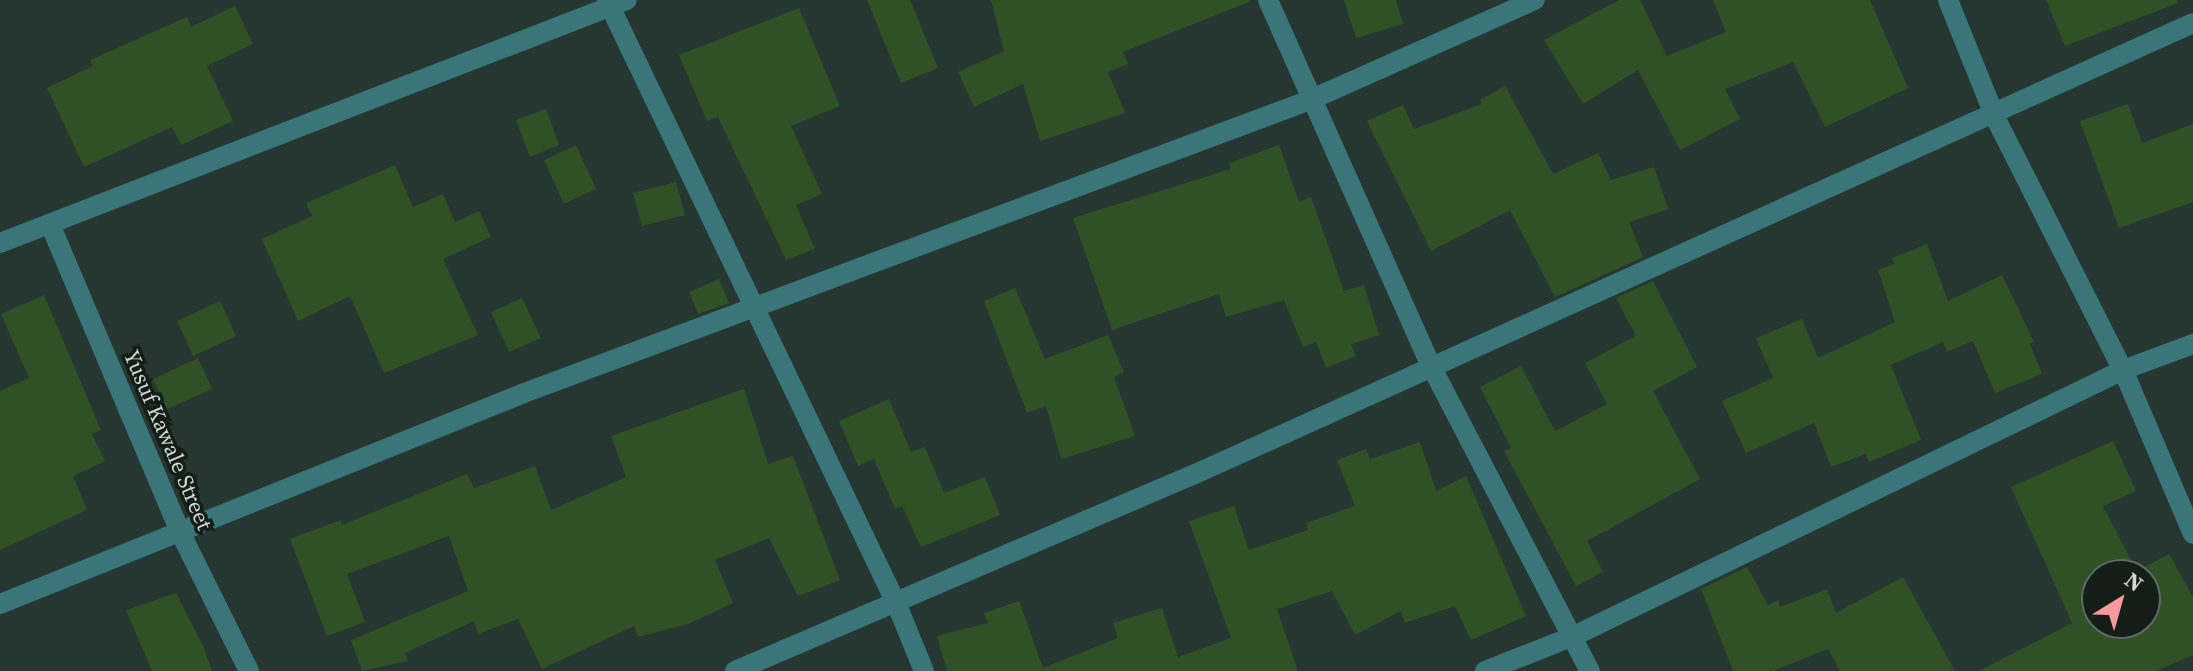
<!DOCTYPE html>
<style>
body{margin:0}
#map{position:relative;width:2193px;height:671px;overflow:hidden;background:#253730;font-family:"Source Serif 4",serif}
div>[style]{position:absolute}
.building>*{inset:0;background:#305126}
.minor>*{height:20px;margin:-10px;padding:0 10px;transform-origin:10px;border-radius:10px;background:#3a7679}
span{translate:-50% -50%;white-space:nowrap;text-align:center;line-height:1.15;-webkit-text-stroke:7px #151d19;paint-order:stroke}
.street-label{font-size:22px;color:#d0dad6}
.north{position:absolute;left:2081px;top:559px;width:80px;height:80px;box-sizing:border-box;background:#151d19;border:2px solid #606965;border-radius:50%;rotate:37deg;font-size:22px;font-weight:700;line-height:32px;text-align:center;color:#d0dad6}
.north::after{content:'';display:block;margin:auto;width:28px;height:36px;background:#f59b9e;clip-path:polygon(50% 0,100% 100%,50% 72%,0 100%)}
</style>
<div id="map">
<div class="building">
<i style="clip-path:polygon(867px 0,910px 0,938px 68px,901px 83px)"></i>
<i style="clip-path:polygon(991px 0,1249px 0,1249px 2px,1123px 52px,1128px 64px,1108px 72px,1125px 113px,1040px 141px,1023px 84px,974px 107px,958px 72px,1004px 51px)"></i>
<i style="clip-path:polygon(1344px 0,1396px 0,1403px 24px,1356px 38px)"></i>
<i style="clip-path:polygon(1619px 0,1640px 0,1667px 56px,1726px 32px,1713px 0,1870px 0,1908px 88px,1825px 127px,1793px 62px,1725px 89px,1740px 119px,1680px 150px,1638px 70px,1583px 104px,1544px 40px)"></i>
<i style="clip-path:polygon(2046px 0,2177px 0,2178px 3px,2065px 46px)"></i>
<i style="clip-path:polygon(235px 6px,253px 44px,207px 66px,233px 121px,181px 145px,172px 127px,84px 167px,47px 88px,93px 66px,90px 60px,187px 17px,191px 27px)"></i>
<i style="clip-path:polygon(799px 8px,840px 106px,791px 126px,822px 194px,796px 205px,815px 249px,786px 260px,718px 117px,707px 121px,679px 55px)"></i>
<i style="clip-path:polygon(1505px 86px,1553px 174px,1598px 153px,1611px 180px,1654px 167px,1668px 209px,1629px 222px,1643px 257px,1555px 297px,1510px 210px,1431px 251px,1367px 121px,1403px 105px,1414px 129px,1482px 104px,1480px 100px)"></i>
<i style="clip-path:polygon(2128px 104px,2142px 143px,2193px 124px,2193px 202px,2119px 228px,2080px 121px)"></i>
<i style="clip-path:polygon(546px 109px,559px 145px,530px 157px,516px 120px)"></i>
<i style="clip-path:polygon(576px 145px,596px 189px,564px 204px,544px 160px)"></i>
<i style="clip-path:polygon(1279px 145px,1299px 202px,1311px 197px,1344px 291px,1364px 285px,1379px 335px,1351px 344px,1356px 356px,1326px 368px,1316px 342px,1303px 347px,1284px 300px,1226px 317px,1219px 294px,1112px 330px,1073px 218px,1231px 169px,1229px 163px)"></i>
<i style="clip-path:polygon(395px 165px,413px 207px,443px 194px,455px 222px,479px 211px,491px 237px,443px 259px,478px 335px,384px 373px,350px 296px,298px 321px,262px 239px,312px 216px,306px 203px)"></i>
<i style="clip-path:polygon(676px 182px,685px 215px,642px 226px,633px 193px)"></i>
<i style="clip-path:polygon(1927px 244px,1948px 301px,2002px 275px,2034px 342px,2030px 344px,2042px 374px,1995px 393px,1973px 341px,1947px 352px,1943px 342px,1891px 365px,1921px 440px,1869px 462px,1866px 454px,1831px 467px,1814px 423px,1746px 453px,1722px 401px,1773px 378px,1756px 338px,1802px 319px,1818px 358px,1895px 322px,1878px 270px,1894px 264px,1892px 258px)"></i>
<i style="clip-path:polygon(719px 279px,729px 303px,698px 314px,689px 292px)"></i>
<i style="clip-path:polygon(1653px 281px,1697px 367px,1653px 391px,1700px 479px,1587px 541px,1603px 572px,1576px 586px,1504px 451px,1511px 448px,1480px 387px,1521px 366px,1555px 431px,1607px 404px,1585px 363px,1636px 336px,1616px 298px)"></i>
<i style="clip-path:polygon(1015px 288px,1045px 359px,1108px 335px,1124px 372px,1114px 377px,1135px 436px,1061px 459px,1046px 406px,1027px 413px,984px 301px)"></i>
<i style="clip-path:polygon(44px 295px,101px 430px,92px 434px,105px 461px,73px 476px,87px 510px,0 550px,0 391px,29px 378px,1px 314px)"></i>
<i style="clip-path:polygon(522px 298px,541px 338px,509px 352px,491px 312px)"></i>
<i style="clip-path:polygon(220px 301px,236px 336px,193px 356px,177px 321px)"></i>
<i style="clip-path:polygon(198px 358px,212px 389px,167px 409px,153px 379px)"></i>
<i style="clip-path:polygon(744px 389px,768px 464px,793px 456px,840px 580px,798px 596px,769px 538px,715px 560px,733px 603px,688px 624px,638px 637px,634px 626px,542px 669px,518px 619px,478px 634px,474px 621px,405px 653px,408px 661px,362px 671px,351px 640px,468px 591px,449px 536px,347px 574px,365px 622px,327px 636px,290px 539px,341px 520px,342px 525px,467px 474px,474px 488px,535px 466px,551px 510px,626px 477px,611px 436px)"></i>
<i style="clip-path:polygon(889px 399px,911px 452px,925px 447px,944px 493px,985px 477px,1000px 515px,921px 547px,902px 506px,895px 509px,874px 459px,858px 466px,839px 421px)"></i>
<i style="clip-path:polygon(evenodd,2113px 441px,2136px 491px,2103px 506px,2137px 571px,2169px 554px,2193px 597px,2193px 655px,2156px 671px,1979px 671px,2072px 623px,2011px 487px,2113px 441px,2097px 575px,2145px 575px,2145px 623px,2097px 623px,2097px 575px)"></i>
<i style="clip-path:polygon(1420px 442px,1436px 491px,1466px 476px,1526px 616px,1471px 640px,1455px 606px,1405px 623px,1401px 611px,1355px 635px,1332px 591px,1277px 609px,1298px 671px,947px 671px,937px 636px,988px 623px,984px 613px,1019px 601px,1043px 668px,1118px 638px,1113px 623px,1162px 608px,1178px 657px,1231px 638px,1189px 521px,1234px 506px,1249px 550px,1308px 530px,1306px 523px,1355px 506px,1337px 460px,1366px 449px,1370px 459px)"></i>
<i style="clip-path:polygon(1747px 567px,1768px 605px,1778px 600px,1780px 607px,1827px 589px,1836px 613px,1903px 577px,1955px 671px,1840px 671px,1828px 649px,1773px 671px,1733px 671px,1701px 589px)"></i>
<i style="clip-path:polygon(176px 593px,204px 648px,212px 671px,152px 671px,126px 610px)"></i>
</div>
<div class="minor">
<i style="left:607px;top:0;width:671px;rotate:64.39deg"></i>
<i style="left:897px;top:605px;width:71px;rotate:67.8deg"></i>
<i style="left:1268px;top:0;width:398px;rotate:66deg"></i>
<i style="left:1430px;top:364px;width:346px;rotate:62.5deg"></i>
<i style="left:1948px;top:0;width:126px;rotate:68.1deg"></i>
<i style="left:1995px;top:117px;width:284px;rotate:63.2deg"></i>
<i style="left:2123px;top:370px;width:178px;rotate:66.9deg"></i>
<i style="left:50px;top:224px;width:334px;rotate:67.1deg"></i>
<i style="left:180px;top:532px;width:155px;rotate:63.6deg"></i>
<i style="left:0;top:243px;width:672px;rotate:-21.18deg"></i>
<i style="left:0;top:604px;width:565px;rotate:-21.93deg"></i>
<i style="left:524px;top:393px;width:839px;rotate:-20.44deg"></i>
<i style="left:1310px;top:100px;width:246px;rotate:-24deg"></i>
<i style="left:735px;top:671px;width:510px;rotate:-23.2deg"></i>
<i style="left:1204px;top:470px;width:1085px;rotate:-24.32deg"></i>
<i style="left:1485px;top:671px;width:96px;rotate:-21.5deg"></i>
<i style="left:1574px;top:636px;width:610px;rotate:-25.85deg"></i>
<i style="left:2123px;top:370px;width:75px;rotate:-20.4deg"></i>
</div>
<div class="street-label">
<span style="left:168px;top:440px;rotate:67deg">Yusuf Kawale Street</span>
</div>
<div class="north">N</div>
</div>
